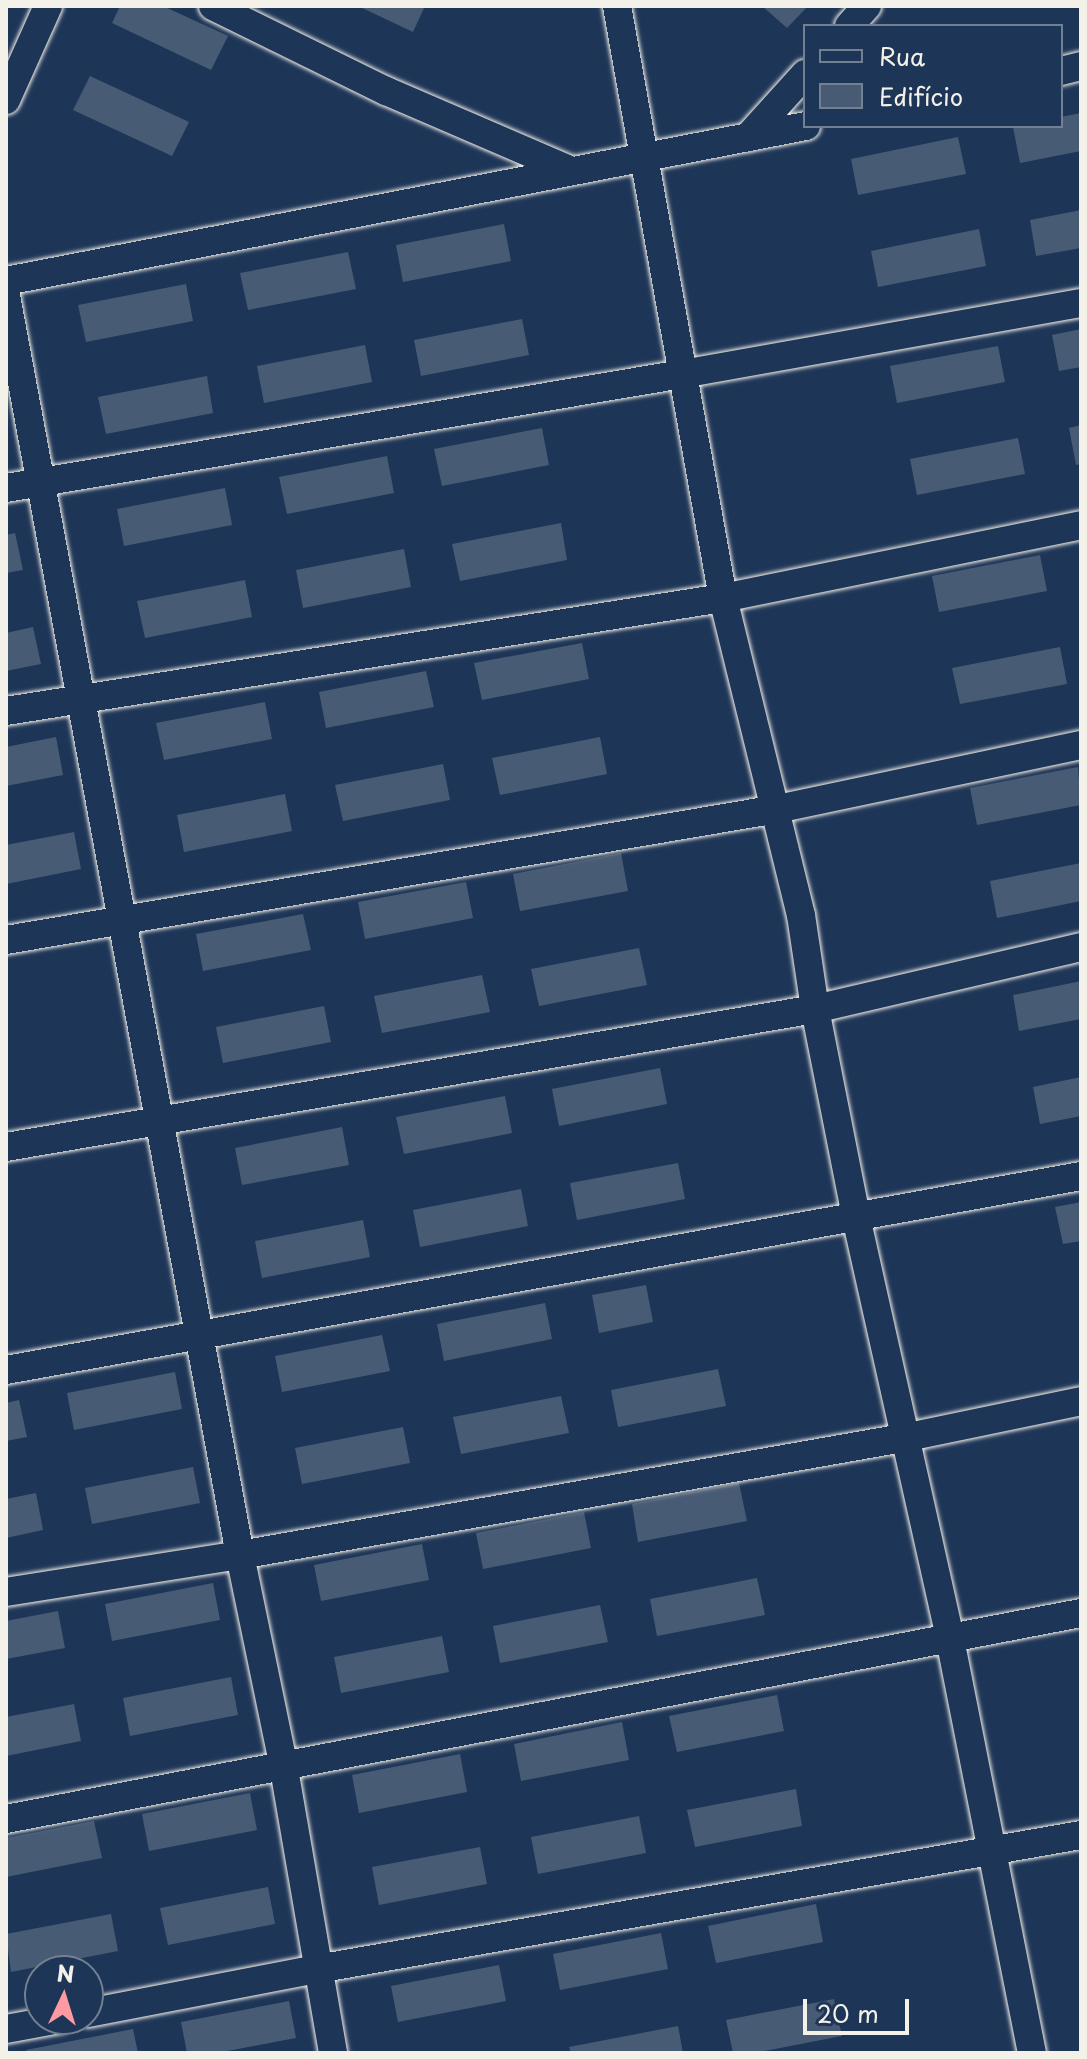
<!DOCTYPE html>
<meta charset="utf-8">
<style>
body{margin:0}
#map{position:relative;width:1087px;height:2059px;overflow:hidden;background:#1d3557;font-family:"Playpen Sans",sans-serif}
div>[style]{position:absolute}
.building>*{inset:0;background:#485b74}
.roads{filter:drop-shadow(0 0 2px #f4f1e8) drop-shadow(0 0 2px #f4f1e8)}
.minor>*{height:28px;margin:-14px;padding:0 14px;transform-origin:14px;border-radius:14px;background:#1d3557}
span{translate:-50% -50%;white-space:nowrap;text-align:center;line-height:1.15;-webkit-text-stroke:7px #1d3557;paint-order:stroke}
.frame{position:absolute;inset:0;border:8px solid #f4f1e8;pointer-events:none}
.legend{position:absolute;left:803px;top:24px;width:260px;height:104px;box-sizing:border-box;background:#1d3557;border:2px solid #738091;margin:0;padding:10px 14px;list-style:none;font-size:24px;color:#f4f1e8}
.legend li{display:flex;align-items:center;gap:16px;height:40px}
.legend b{width:40px;border:2px solid #738091}
.north{position:absolute;left:24px;top:1955px;width:80px;height:80px;box-sizing:border-box;background:#1d3557;border:2px solid #738091;border-radius:50%;rotate:4deg;font-size:22px;font-weight:700;line-height:32px;text-align:center;color:#f4f1e8}
.north::after{content:'';display:block;margin:auto;width:28px;height:36px;background:#ff9aa2;clip-path:polygon(50% 0,100% 100%,50% 72%,0 100%)}
.scale{position:absolute;left:803px;top:1999px;width:106px;height:36px;box-sizing:border-box;border:4px solid #f4f1e8;border-top:0;padding-left:10px;font-size:24px;line-height:28px;white-space:nowrap;color:#f4f1e8;-webkit-text-stroke:6px #1d3557;paint-order:stroke}
</style>
<div id="map">
<div class="building">
<i style="clip-path:polygon(120px 6px,163px 6px,228px 36px,211px 70px,112px 23px)"></i>
<i style="clip-path:polygon(358px 6px,425px 6px,413px 32px)"></i>
<i style="clip-path:polygon(762px 6px,808px 6px,787px 28px)"></i>
<i style="clip-path:polygon(90px 76px,189px 122px,172px 156px,73px 110px)"></i>
<i style="clip-path:polygon(1081px 113px,1081px 151px,1020px 163px,1013px 127px,1061px 126px,1061px 117px)"></i>
<i style="clip-path:polygon(958px 137px,966px 174px,858px 195px,851px 159px)"></i>
<i style="clip-path:polygon(1081px 210px,1081px 248px,1036px 256px,1030px 220px)"></i>
<i style="clip-path:polygon(504px 224px,511px 261px,403px 282px,396px 245px)"></i>
<i style="clip-path:polygon(979px 229px,986px 266px,878px 287px,871px 251px)"></i>
<i style="clip-path:polygon(348px 252px,356px 289px,248px 310px,240px 273px)"></i>
<i style="clip-path:polygon(186px 284px,193px 321px,86px 342px,78px 305px)"></i>
<i style="clip-path:polygon(522px 319px,529px 355px,421px 376px,414px 340px)"></i>
<i style="clip-path:polygon(1081px 329px,1081px 367px,1059px 371px,1052px 335px)"></i>
<i style="clip-path:polygon(365px 345px,372px 382px,264px 403px,257px 366px)"></i>
<i style="clip-path:polygon(998px 346px,1005px 382px,897px 403px,890px 366px)"></i>
<i style="clip-path:polygon(207px 376px,213px 413px,106px 434px,98px 397px)"></i>
<i style="clip-path:polygon(1081px 425px,1081px 464px,1076px 465px,1069px 428px)"></i>
<i style="clip-path:polygon(542px 428px,549px 465px,442px 486px,434px 449px)"></i>
<i style="clip-path:polygon(1018px 438px,1025px 474px,917px 495px,910px 459px)"></i>
<i style="clip-path:polygon(387px 456px,394px 493px,287px 514px,279px 477px)"></i>
<i style="clip-path:polygon(225px 488px,232px 525px,124px 546px,117px 509px)"></i>
<i style="clip-path:polygon(561px 523px,567px 560px,460px 581px,452px 544px)"></i>
<i style="clip-path:polygon(15px 533px,23px 570px,6px 573px,6px 535px)"></i>
<i style="clip-path:polygon(404px 549px,411px 587px,303px 608px,296px 570px)"></i>
<i style="clip-path:polygon(1040px 555px,1047px 591px,939px 612px,932px 576px)"></i>
<i style="clip-path:polygon(245px 580px,252px 617px,145px 638px,137px 601px)"></i>
<i style="clip-path:polygon(33px 627px,41px 664px,6px 671px,6px 633px)"></i>
<i style="clip-path:polygon(582px 643px,589px 679px,482px 700px,474px 663px)"></i>
<i style="clip-path:polygon(1060px 647px,1067px 684px,960px 704px,952px 668px)"></i>
<i style="clip-path:polygon(426px 671px,434px 707px,326px 728px,319px 692px)"></i>
<i style="clip-path:polygon(265px 702px,272px 739px,164px 760px,156px 723px)"></i>
<i style="clip-path:polygon(56px 737px,63px 775px,6px 786px,6px 747px)"></i>
<i style="clip-path:polygon(600px 737px,607px 774px,500px 795px,492px 758px)"></i>
<i style="clip-path:polygon(443px 764px,450px 800px,343px 821px,335px 785px)"></i>
<i style="clip-path:polygon(1078px 767px,1081px 805px,977px 825px,970px 788px)"></i>
<i style="clip-path:polygon(285px 794px,292px 831px,184px 852px,177px 815px)"></i>
<i style="clip-path:polygon(74px 832px,81px 869px,6px 884px,6px 845px)"></i>
<i style="clip-path:polygon(621px 853px,628px 891px,520px 911px,513px 874px)"></i>
<i style="clip-path:polygon(1081px 863px,1081px 901px,997px 918px,990px 881px)"></i>
<i style="clip-path:polygon(466px 882px,473px 918px,365px 939px,358px 902px)"></i>
<i style="clip-path:polygon(303px 914px,311px 950px,203px 971px,196px 934px)"></i>
<i style="clip-path:polygon(639px 948px,647px 985px,539px 1006px,531px 969px)"></i>
<i style="clip-path:polygon(482px 975px,490px 1012px,382px 1033px,374px 996px)"></i>
<i style="clip-path:polygon(1081px 981px,1081px 1019px,1019px 1031px,1013px 995px)"></i>
<i style="clip-path:polygon(324px 1006px,331px 1042px,223px 1063px,216px 1027px)"></i>
<i style="clip-path:polygon(660px 1068px,667px 1104px,559px 1126px,552px 1089px)"></i>
<i style="clip-path:polygon(1081px 1077px,1081px 1116px,1040px 1124px,1033px 1087px)"></i>
<i style="clip-path:polygon(505px 1096px,512px 1133px,404px 1154px,396px 1117px)"></i>
<i style="clip-path:polygon(342px 1127px,349px 1165px,242px 1185px,235px 1148px)"></i>
<i style="clip-path:polygon(678px 1163px,685px 1199px,577px 1220px,570px 1183px)"></i>
<i style="clip-path:polygon(521px 1189px,528px 1226px,420px 1247px,413px 1210px)"></i>
<i style="clip-path:polygon(1081px 1202px,1081px 1241px,1063px 1244px,1055px 1207px)"></i>
<i style="clip-path:polygon(363px 1220px,370px 1257px,262px 1278px,255px 1241px)"></i>
<i style="clip-path:polygon(646px 1285px,653px 1322px,599px 1333px,592px 1295px)"></i>
<i style="clip-path:polygon(545px 1303px,552px 1339px,444px 1361px,437px 1324px)"></i>
<i style="clip-path:polygon(382px 1335px,390px 1371px,282px 1392px,275px 1356px)"></i>
<i style="clip-path:polygon(718px 1369px,726px 1406px,618px 1427px,611px 1390px)"></i>
<i style="clip-path:polygon(175px 1372px,182px 1409px,74px 1430px,67px 1393px)"></i>
<i style="clip-path:polygon(561px 1396px,569px 1433px,461px 1454px,453px 1417px)"></i>
<i style="clip-path:polygon(19px 1400px,27px 1437px,6px 1441px,6px 1403px)"></i>
<i style="clip-path:polygon(403px 1427px,410px 1463px,302px 1484px,295px 1448px)"></i>
<i style="clip-path:polygon(193px 1467px,200px 1503px,92px 1524px,85px 1488px)"></i>
<i style="clip-path:polygon(739px 1483px,747px 1521px,638px 1542px,632px 1504px)"></i>
<i style="clip-path:polygon(36px 1493px,43px 1530px,6px 1538px,6px 1499px)"></i>
<i style="clip-path:polygon(584px 1512px,591px 1548px,483px 1569px,476px 1533px)"></i>
<i style="clip-path:polygon(422px 1544px,429px 1580px,321px 1601px,314px 1565px)"></i>
<i style="clip-path:polygon(757px 1578px,765px 1615px,657px 1636px,650px 1599px)"></i>
<i style="clip-path:polygon(213px 1583px,220px 1620px,112px 1641px,105px 1604px)"></i>
<i style="clip-path:polygon(600px 1605px,608px 1642px,500px 1663px,493px 1626px)"></i>
<i style="clip-path:polygon(58px 1611px,65px 1648px,6px 1659px,6px 1621px)"></i>
<i style="clip-path:polygon(442px 1636px,449px 1672px,341px 1693px,334px 1657px)"></i>
<i style="clip-path:polygon(231px 1677px,238px 1715px,130px 1736px,123px 1698px)"></i>
<i style="clip-path:polygon(777px 1695px,784px 1731px,677px 1752px,669px 1716px)"></i>
<i style="clip-path:polygon(74px 1704px,81px 1741px,6px 1756px,6px 1717px)"></i>
<i style="clip-path:polygon(622px 1722px,629px 1760px,521px 1781px,514px 1744px)"></i>
<i style="clip-path:polygon(460px 1754px,467px 1792px,359px 1813px,352px 1775px)"></i>
<i style="clip-path:polygon(796px 1789px,802px 1826px,695px 1847px,687px 1810px)"></i>
<i style="clip-path:polygon(250px 1793px,257px 1830px,149px 1851px,142px 1814px)"></i>
<i style="clip-path:polygon(639px 1816px,646px 1853px,538px 1874px,531px 1837px)"></i>
<i style="clip-path:polygon(94px 1821px,102px 1858px,6px 1877px,6px 1838px)"></i>
<i style="clip-path:polygon(480px 1847px,487px 1884px,379px 1905px,372px 1867px)"></i>
<i style="clip-path:polygon(268px 1887px,275px 1924px,168px 1945px,160px 1908px)"></i>
<i style="clip-path:polygon(816px 1904px,823px 1942px,716px 1963px,708px 1926px)"></i>
<i style="clip-path:polygon(111px 1914px,118px 1951px,11px 1972px,6px 1934px)"></i>
<i style="clip-path:polygon(661px 1933px,668px 1969px,560px 1990px,553px 1954px)"></i>
<i style="clip-path:polygon(499px 1965px,506px 2001px,398px 2022px,391px 1986px)"></i>
<i style="clip-path:polygon(834px 1999px,842px 2036px,754px 2053px,733px 2053px,726px 2020px)"></i>
<i style="clip-path:polygon(289px 2001px,296px 2038px,217px 2053px,187px 2053px,181px 2022px)"></i>
<i style="clip-path:polygon(678px 2026px,683px 2053px,571px 2053px,569px 2047px)"></i>
<i style="clip-path:polygon(133px 2029px,138px 2053px,27px 2053px,26px 2050px)"></i>
</div>
<div class="roads">
<div class="minor">
<i style="left:213px;top:6px;width:193px;rotate:26.2deg"></i>
<i style="left:386px;top:91px;width:202px;rotate:23.3deg"></i>
<i style="left:617px;top:6px;width:601px;rotate:79.85deg"></i>
<i style="left:723px;top:598px;width:326px;rotate:76.2deg"></i>
<i style="left:801px;top:915px;width:95px;rotate:81.5deg"></i>
<i style="left:815px;top:1009px;width:212px;rotate:78.8deg"></i>
<i style="left:856px;top:1217px;width:432px;rotate:77.4deg"></i>
<i style="left:950px;top:1639px;width:422px;rotate:78.8deg"></i>
<i style="left:849px;top:26px;width:27px;rotate:-48deg"></i>
<i style="left:1061px;top:71px;width:21px;rotate:-14deg"></i>
<i style="left:6px;top:100px;width:103px;rotate:-65.9deg"></i>
<i style="left:748px;top:137px;width:85px;rotate:-47.9deg"></i>
<i style="left:6px;top:281px;width:815px;rotate:-10.97deg"></i>
<i style="left:6px;top:296px;width:1281px;rotate:79.47deg"></i>
<i style="left:240px;top:1555px;width:212px;rotate:78.3deg"></i>
<i style="left:283px;top:1763px;width:294px;rotate:80.2deg"></i>
<i style="left:6px;top:488px;width:686px;rotate:-9.57deg"></i>
<i style="left:682px;top:374px;width:405px;rotate:-10.1deg"></i>
<i style="left:6px;top:711px;width:726px;rotate:-8.96deg"></i>
<i style="left:723px;top:598px;width:365px;rotate:-11.5deg"></i>
<i style="left:6px;top:940px;width:782px;rotate:-9.64deg"></i>
<i style="left:777px;top:809px;width:311px;rotate:-11.9deg"></i>
<i style="left:6px;top:1147px;width:821px;rotate:-9.68deg"></i>
<i style="left:815px;top:1009px;width:273px;rotate:-13.1deg"></i>
<i style="left:6px;top:1370px;width:1092px;rotate:-10.23deg"></i>
<i style="left:6px;top:1592px;width:237px;rotate:-9deg"></i>
<i style="left:240px;top:1555px;width:673px;rotate:-10.01deg"></i>
<i style="left:903px;top:1438px;width:182px;rotate:-11.7deg"></i>
<i style="left:6px;top:1819px;width:1095px;rotate:-10.85deg"></i>
<i style="left:88px;top:2013px;width:233px;rotate:-10.9deg"></i>
<i style="left:317px;top:1969px;width:776px;rotate:-9.95deg"></i>
<i style="left:6px;top:2029px;width:55px;rotate:-10.5deg"></i>
</div>
</div>
<div class="frame"></div>
<ul class="legend">
<li><b style="height:10px;background:#1d3557"></b>Rua</li>
<li><b style="height:22px;background:#485b74"></b>Edifício</li>
</ul>
<div class="north">N</div>
<div class="scale">20 m</div>
</div>
